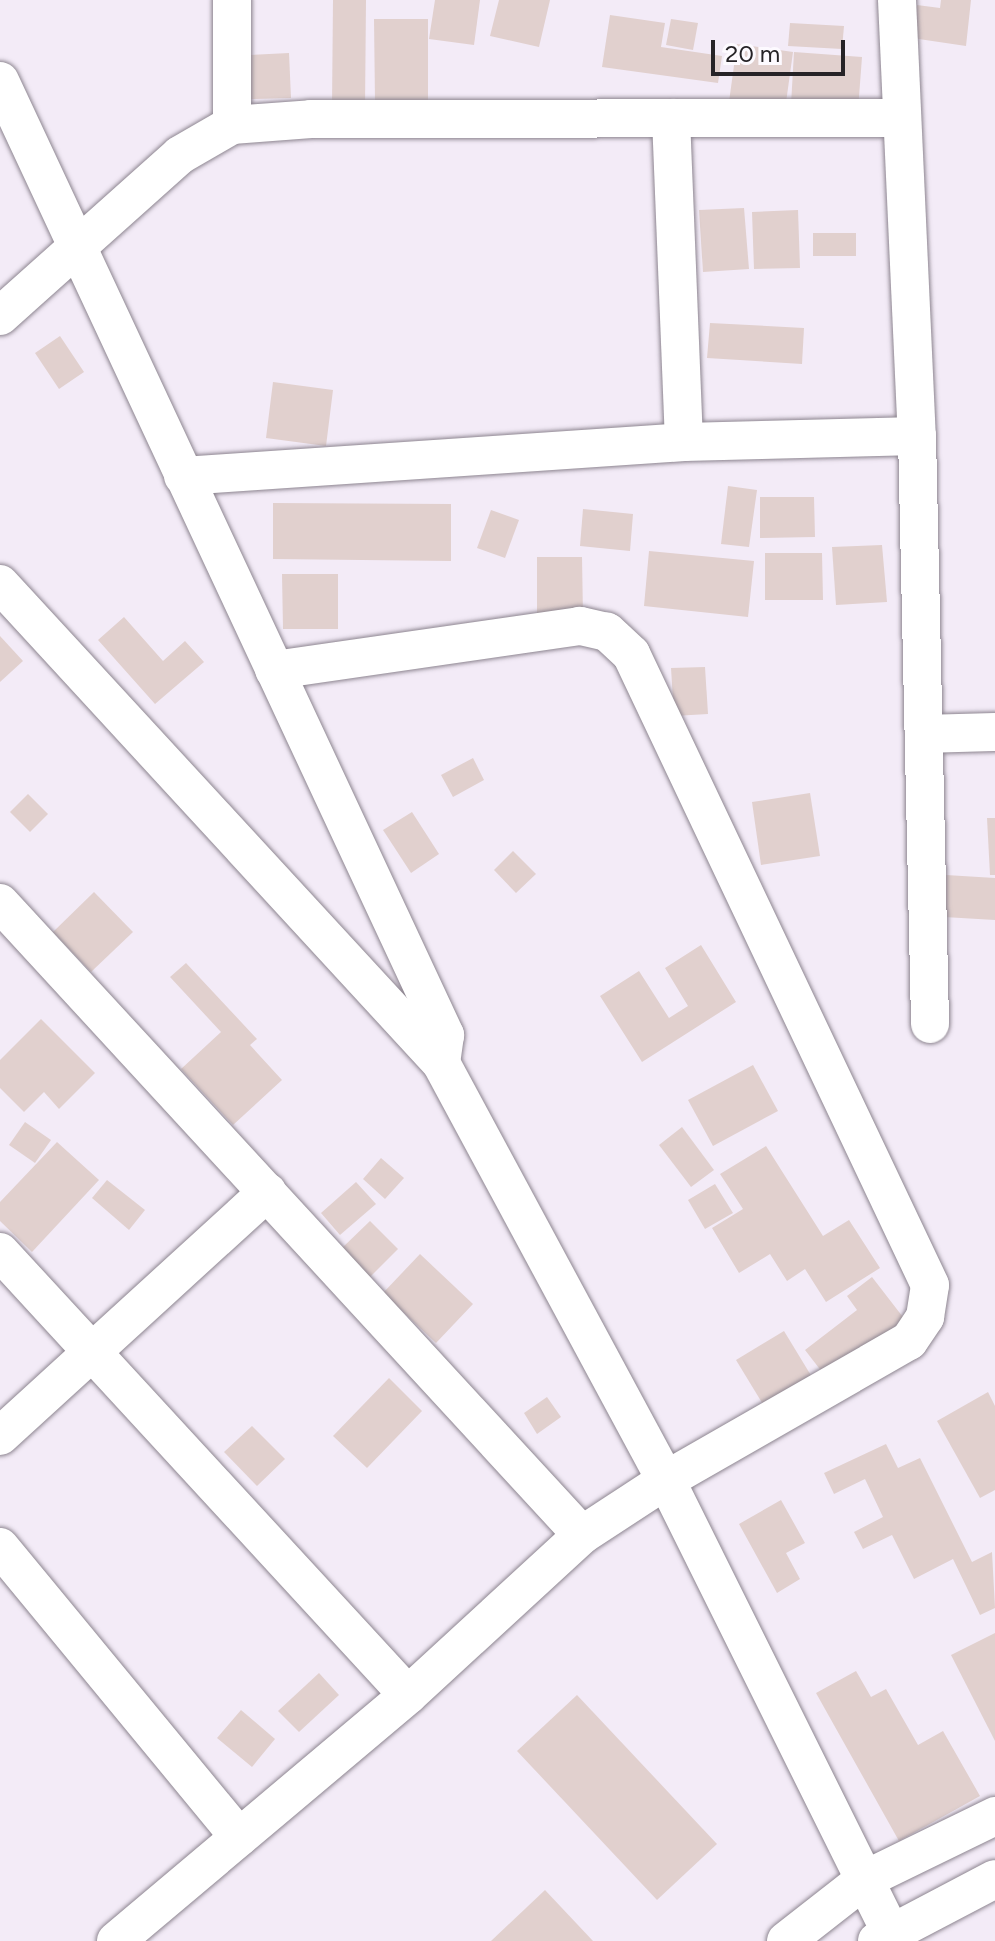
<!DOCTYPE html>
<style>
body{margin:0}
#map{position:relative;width:995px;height:1941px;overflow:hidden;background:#f3ebf7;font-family:Figtree,sans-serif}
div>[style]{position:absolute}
.building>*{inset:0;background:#e1d0ce}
.roads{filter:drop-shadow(0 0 2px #8d8590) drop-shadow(0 0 2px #8d8590)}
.minor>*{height:38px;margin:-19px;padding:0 19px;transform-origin:19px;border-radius:19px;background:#fff}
span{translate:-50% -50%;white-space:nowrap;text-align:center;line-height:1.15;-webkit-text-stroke:8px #fdfaff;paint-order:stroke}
.scale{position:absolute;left:711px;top:40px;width:134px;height:36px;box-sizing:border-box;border:4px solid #262327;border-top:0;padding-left:10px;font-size:24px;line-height:28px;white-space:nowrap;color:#262327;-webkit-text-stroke:6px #fdfaff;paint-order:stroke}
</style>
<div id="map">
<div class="building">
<i style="clip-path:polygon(333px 0,366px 0,365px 107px,332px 106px)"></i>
<i style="clip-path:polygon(435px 0,480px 0,474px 45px,429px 39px)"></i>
<i style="clip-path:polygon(499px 0,550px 0,539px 47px,490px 36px)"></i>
<i style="clip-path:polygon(941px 0,971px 0,966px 46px,912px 38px,917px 5px,940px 8px)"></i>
<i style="clip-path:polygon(610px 15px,665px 23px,661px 47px,722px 56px,718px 83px,602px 67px)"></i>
<i style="clip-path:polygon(374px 19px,428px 19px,428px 100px,375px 101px)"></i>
<i style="clip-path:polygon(671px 19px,698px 23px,693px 50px,666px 45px)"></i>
<i style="clip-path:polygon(790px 23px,844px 26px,842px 49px,788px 46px)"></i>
<i style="clip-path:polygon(737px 44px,793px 52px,784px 117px,728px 109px)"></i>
<i style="clip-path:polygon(794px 52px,862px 57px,858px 110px,791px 105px)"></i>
<i style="clip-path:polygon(289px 53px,291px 98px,251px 99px,249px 55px)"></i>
<i style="clip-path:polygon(744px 208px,749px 269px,703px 272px,699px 210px)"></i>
<i style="clip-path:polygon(798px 210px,800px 268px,754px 269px,752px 212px)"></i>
<i style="clip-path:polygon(813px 233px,856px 233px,856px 256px,813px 256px)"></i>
<i style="clip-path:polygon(710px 323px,804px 328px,802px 364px,707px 358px)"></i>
<i style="clip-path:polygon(60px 336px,84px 372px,59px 389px,35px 353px)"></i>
<i style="clip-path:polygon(273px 382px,333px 390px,326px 446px,266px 438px)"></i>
<i style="clip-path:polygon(728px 486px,757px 490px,749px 547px,721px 544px)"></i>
<i style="clip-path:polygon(760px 497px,814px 497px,815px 537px,760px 538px)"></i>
<i style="clip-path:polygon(273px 503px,451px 504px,451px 561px,273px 559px)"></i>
<i style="clip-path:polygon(583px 509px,633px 514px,630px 551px,580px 546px)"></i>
<i style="clip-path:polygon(491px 510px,519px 520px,505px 558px,477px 548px)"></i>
<i style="clip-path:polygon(882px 545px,887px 602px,836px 605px,832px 547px)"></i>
<i style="clip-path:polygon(649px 551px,754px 561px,748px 617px,644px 606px)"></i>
<i style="clip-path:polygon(765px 553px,822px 553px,823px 600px,765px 600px)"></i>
<i style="clip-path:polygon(537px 557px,582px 557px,583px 617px,537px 617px)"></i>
<i style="clip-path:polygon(282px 574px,338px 574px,338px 629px,283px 629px)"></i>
<i style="clip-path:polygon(124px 617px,163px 661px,185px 641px,204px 662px,155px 704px,98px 640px)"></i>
<i style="clip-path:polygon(0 636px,23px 661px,0 682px)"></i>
<i style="clip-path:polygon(705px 667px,708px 714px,674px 716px,671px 668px)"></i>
<i style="clip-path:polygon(473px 758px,484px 780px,453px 797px,441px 775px)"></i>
<i style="clip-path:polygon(810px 793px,820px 856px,761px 865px,752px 802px)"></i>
<i style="clip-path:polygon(28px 794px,48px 814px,30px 832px,10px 812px)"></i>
<i style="clip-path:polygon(412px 812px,439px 854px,411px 873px,383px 830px)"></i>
<i style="clip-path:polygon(987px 818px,995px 818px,995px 875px,990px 875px)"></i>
<i style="clip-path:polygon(513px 851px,536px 874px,516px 893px,494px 870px)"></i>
<i style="clip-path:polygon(946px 875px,995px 878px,995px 920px,944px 917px)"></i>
<i style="clip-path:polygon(94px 892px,133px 932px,91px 972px,53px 932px)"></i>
<i style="clip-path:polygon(701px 945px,736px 1002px,642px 1062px,600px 996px,639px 971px,669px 1018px,688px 1006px,665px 968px)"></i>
<i style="clip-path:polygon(186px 963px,257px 1039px,250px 1045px,282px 1080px,233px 1125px,181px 1069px,221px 1032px,170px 977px)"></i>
<i style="clip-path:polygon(41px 1019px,95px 1073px,59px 1109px,44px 1092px,24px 1112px,0 1088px,0 1060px)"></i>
<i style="clip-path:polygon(753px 1065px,778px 1111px,713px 1146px,688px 1100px)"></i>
<i style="clip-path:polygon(25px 1122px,51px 1140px,35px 1163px,9px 1145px)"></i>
<i style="clip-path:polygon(682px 1127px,714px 1170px,691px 1187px,659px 1145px)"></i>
<i style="clip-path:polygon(57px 1142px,99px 1180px,32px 1252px,0 1221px,0 1202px)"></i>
<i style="clip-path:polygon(766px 1146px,823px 1236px,849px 1220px,880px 1268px,826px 1302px,805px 1269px,787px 1281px,770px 1254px,739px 1273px,712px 1228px,743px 1209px,720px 1174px)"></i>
<i style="clip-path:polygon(381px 1158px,404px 1178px,385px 1199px,363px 1179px)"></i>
<i style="clip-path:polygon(107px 1180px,145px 1210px,129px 1230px,92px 1198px)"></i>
<i style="clip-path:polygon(356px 1182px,376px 1204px,340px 1235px,321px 1213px)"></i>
<i style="clip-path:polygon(715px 1184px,733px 1213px,705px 1229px,688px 1200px)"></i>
<i style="clip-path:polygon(370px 1221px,398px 1249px,370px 1277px,342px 1248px)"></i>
<i style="clip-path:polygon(420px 1254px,473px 1304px,436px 1343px,383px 1293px)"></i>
<i style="clip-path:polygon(872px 1277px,906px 1321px,829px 1381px,805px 1350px,857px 1310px,847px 1296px)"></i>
<i style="clip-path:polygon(784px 1331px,815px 1382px,767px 1411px,736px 1360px)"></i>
<i style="clip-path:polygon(389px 1378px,422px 1411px,367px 1468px,333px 1436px)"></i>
<i style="clip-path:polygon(988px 1392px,995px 1406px,995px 1490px,980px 1498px,937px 1421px)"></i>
<i style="clip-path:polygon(547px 1397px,561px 1417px,537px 1434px,524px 1413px)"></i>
<i style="clip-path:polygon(252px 1426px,285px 1459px,257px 1486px,224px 1452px)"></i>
<i style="clip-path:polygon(886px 1444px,898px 1468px,920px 1458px,972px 1562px,992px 1552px,995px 1608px,980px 1615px,953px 1559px,914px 1579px,892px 1535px,863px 1549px,854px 1532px,883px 1517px,865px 1479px,834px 1494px,824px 1473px)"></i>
<i style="clip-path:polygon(781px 1500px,805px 1543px,786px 1553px,800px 1579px,777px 1593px,739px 1524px)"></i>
<i style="clip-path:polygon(995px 1633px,995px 1741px,951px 1655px)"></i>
<i style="clip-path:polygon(856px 1671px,871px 1697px,886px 1689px,918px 1745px,943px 1731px,980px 1796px,899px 1841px,816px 1693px)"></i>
<i style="clip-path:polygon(319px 1673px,339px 1695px,299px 1732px,278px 1711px)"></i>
<i style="clip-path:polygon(577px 1695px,717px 1844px,657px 1900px,517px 1751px)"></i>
<i style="clip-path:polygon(241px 1710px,275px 1739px,252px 1767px,217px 1738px)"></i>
<i style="clip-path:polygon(545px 1890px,593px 1941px,491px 1941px)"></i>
</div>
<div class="roads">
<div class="minor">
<i style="left:897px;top:0;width:436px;rotate:87.4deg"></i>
<i style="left:917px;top:436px;width:588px;rotate:88.73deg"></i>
<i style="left:0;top:81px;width:1053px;rotate:64.99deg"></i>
<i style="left:445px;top:1035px;width:28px;rotate:98deg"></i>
<i style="left:441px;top:1063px;width:474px;rotate:61.7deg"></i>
<i style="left:666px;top:1480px;width:515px;rotate:63.58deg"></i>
<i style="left:671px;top:118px;width:324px;rotate:87.7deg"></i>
<i style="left:232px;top:125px;width:125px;rotate:-90deg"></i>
<i style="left:0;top:316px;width:241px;rotate:-41.8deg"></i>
<i style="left:180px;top:155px;width:60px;rotate:-30deg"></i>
<i style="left:232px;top:125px;width:79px;rotate:-4.3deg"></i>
<i style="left:311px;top:119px;width:590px;rotate:-0.1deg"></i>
<i style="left:183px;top:476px;width:502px;rotate:-3.88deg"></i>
<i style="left:684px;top:442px;width:233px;rotate:-1.5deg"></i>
<i style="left:0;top:584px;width:651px;rotate:47.37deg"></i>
<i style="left:924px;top:734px;width:71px;rotate:-1.6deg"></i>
<i style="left:0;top:903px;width:859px;rotate:47.36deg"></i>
<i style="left:0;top:1252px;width:602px;rotate:47.36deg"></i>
<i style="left:408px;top:1695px;width:236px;rotate:-42.6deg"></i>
<i style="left:582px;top:1535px;width:100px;rotate:-33.2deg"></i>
<i style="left:666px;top:1480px;width:280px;rotate:-29.8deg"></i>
<i style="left:909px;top:1341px;width:29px;rotate:-56deg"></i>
<i style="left:925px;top:1317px;width:32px;rotate:-81deg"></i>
<i style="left:930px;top:1285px;width:698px;rotate:-115.35deg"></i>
<i style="left:631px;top:654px;width:33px;rotate:-137deg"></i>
<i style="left:607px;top:632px;width:28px;rotate:-167deg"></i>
<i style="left:580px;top:626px;width:309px;rotate:171.8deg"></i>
<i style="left:0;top:1436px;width:362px;rotate:-42.4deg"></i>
<i style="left:0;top:1547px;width:376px;rotate:50.5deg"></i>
<i style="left:116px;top:1941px;width:382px;rotate:-40.1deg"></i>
<i style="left:786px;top:1941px;width:99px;rotate:-38deg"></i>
<i style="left:864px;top:1880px;width:146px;rotate:-26deg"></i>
<i style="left:877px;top:1941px;width:133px;rotate:-27.7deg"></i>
</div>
</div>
<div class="scale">20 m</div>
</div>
